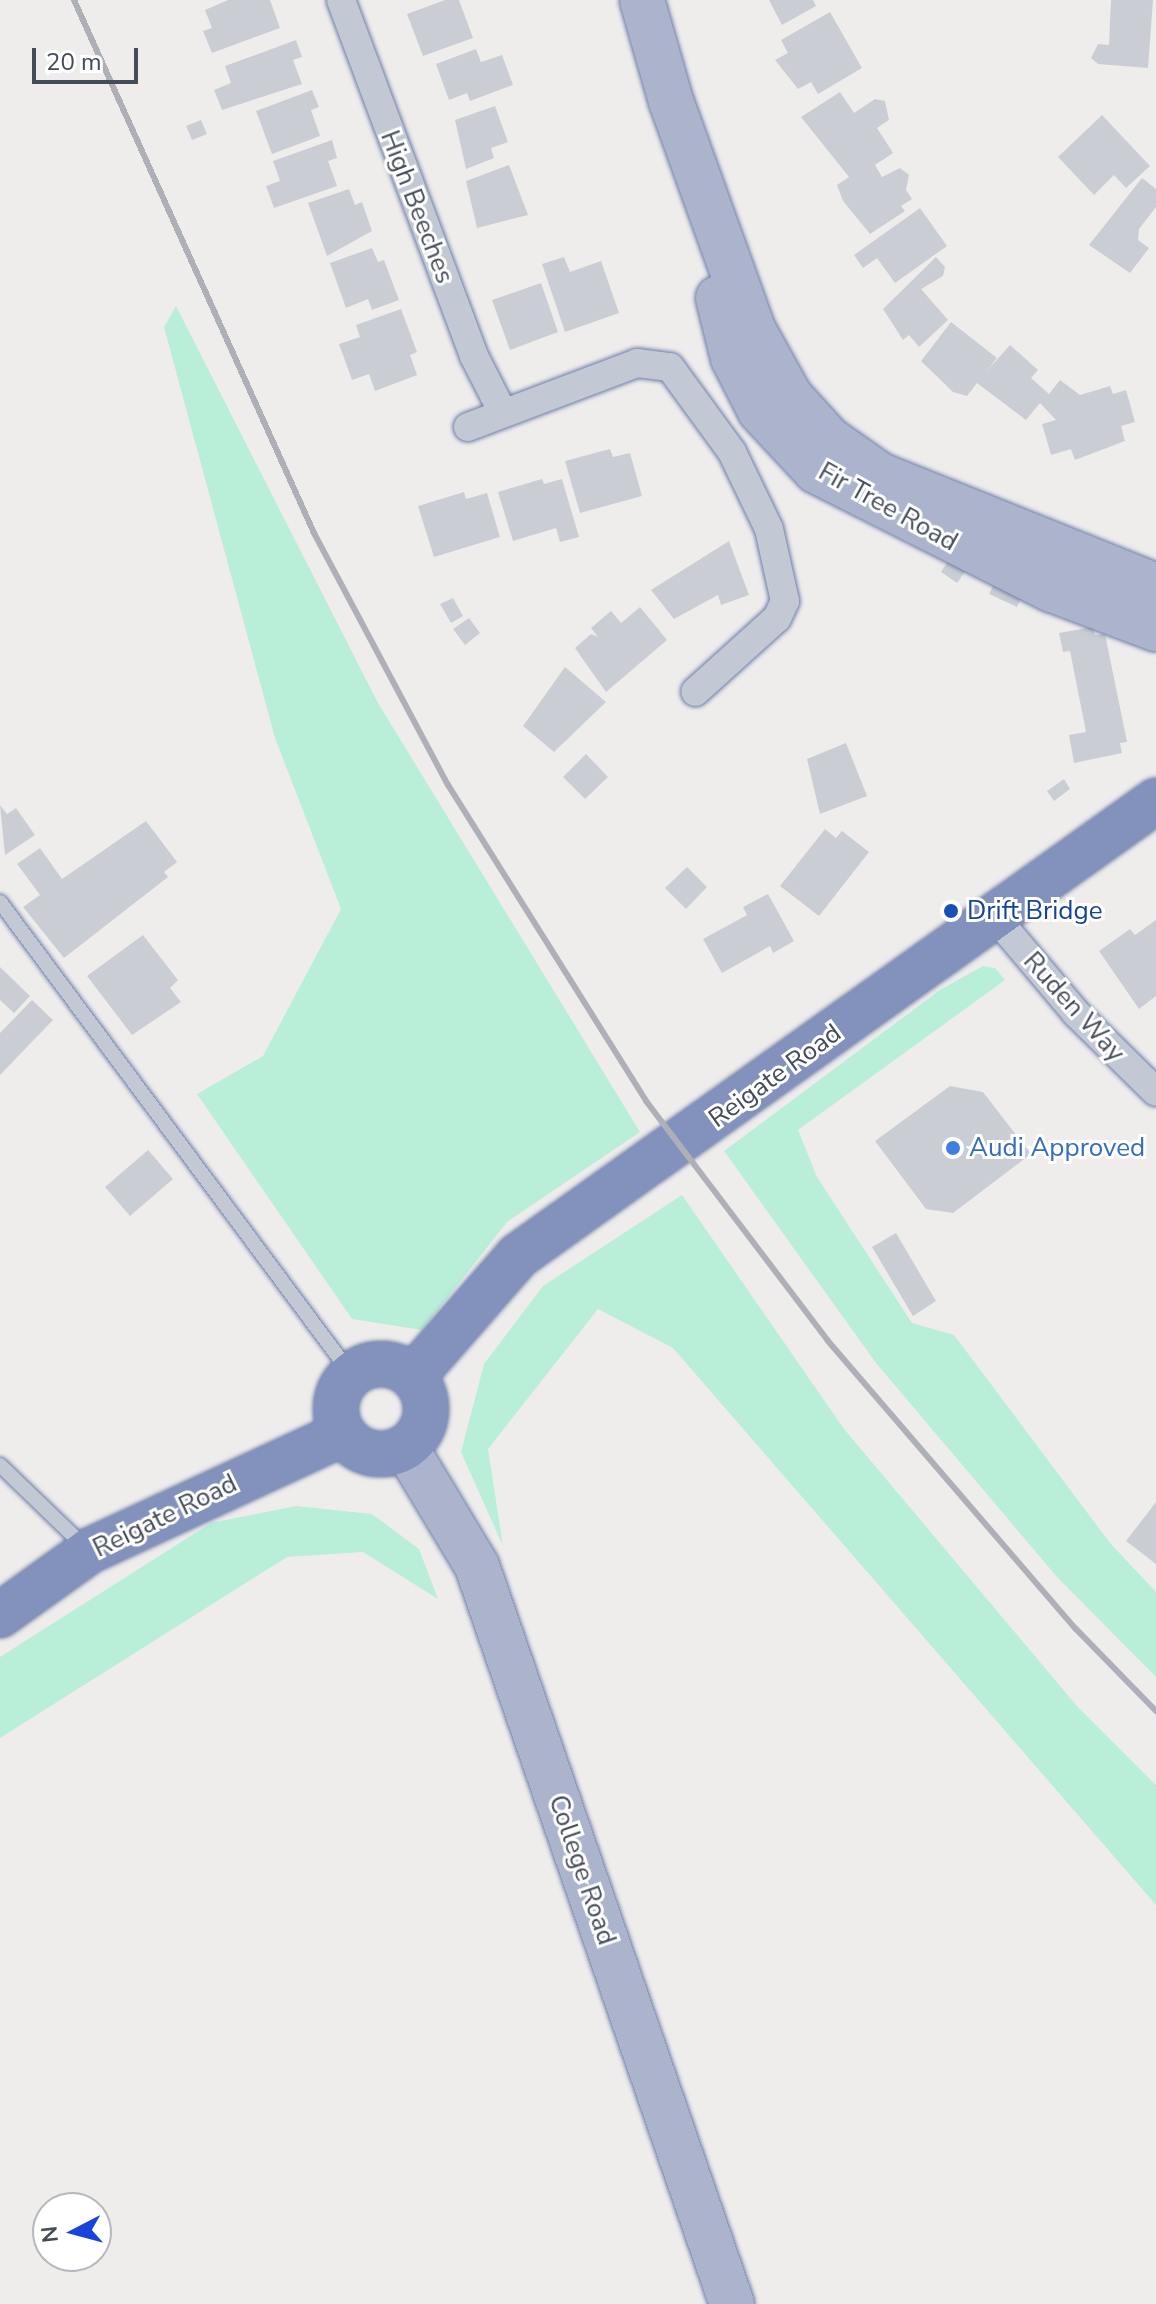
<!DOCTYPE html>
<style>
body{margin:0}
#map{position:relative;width:1156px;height:2304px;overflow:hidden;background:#efedec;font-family:"Nunito Sans",sans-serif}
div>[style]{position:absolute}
.green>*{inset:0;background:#b9eed9}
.building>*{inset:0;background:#cbcdd4}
.roads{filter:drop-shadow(0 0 2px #6e7da8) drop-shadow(0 0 2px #6e7da8)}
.lane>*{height:14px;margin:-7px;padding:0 7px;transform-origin:7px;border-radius:7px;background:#c2c8d4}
.street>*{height:28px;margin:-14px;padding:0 14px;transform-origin:14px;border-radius:14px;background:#c2c8d4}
.primary>*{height:44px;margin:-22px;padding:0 22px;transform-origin:22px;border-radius:22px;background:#abb4cc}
.highway>*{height:44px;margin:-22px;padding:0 22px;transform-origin:22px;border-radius:22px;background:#8392bc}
.highway>.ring{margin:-22px;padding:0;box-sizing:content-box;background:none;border:44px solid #8392bc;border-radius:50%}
.rail>*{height:6px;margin:-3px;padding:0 3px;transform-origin:3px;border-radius:3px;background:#aeafb7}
.dots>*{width:22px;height:22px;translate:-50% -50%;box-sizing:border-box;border:4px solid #fff;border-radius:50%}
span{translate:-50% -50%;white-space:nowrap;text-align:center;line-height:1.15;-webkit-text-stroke:6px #fff;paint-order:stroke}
.street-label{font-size:26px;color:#444b59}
.transit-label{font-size:26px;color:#164399}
.left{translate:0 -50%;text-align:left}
.shop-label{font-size:26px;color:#366cbe}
.north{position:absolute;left:32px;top:2192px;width:80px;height:80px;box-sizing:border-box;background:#fff;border:2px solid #b4b7bd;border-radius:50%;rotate:264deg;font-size:22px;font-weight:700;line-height:32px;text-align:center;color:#444b59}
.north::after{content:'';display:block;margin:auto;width:28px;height:36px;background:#1843dd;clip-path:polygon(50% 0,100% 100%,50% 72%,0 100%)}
.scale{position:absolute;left:32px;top:48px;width:106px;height:36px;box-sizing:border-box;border:4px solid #444b59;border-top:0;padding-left:10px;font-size:24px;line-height:28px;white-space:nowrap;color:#444b59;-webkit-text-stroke:6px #fff;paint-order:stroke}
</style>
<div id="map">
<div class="green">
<i style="clip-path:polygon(176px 306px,378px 703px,640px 1132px,507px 1222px,422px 1330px,352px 1319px,197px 1094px,263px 1056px,341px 909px,275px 738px,164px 327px)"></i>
<i style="clip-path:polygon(983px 966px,995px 968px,1005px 980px,798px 1130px,817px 1177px,912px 1323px,954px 1335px,1110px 1543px,1156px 1592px,1156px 1677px,1057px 1577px,876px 1363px,724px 1151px,940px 990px)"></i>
<i style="clip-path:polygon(682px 1195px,844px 1429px,1076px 1705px,1156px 1785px,1156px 1905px,673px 1348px,598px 1309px,488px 1449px,503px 1546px,461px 1452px,484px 1364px,543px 1286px)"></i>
<i style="clip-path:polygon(296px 1506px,372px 1514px,419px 1549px,438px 1599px,363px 1552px,287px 1557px,0 1738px,0 1657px,211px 1523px)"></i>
</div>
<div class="building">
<i style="clip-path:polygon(228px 0,270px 0,280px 28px,212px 53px,203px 31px,212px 28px,205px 10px)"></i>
<i style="clip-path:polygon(445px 0,459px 0,473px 38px,423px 56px,407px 14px)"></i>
<i style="clip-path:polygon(769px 0,813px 0,816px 6px,782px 25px)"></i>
<i style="clip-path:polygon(1111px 0,1153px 0,1148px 68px,1098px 64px,1091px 58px,1098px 44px,1109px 45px)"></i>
<i style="clip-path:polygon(830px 12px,862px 68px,818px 94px,811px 82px,798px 89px,775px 60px,788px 53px,781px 40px)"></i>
<i style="clip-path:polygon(296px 40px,302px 57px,293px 60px,302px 84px,222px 110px,214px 90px,231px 83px,225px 66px)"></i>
<i style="clip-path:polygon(476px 49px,481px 62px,502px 55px,513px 85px,470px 101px,467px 93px,449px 100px,436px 64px)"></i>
<i style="clip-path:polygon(312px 90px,319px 107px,311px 110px,320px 136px,272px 154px,256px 111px)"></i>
<i style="clip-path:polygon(840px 92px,854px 113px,875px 99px,885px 101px,889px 120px,877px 128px,893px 153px,875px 165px,882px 177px,900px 168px,909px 175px,906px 190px,912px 199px,901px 206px,905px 211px,870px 234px,843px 201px,837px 185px,849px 177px,801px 117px)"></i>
<i style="clip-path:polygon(495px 106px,508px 142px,491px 148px,494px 158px,466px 169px,455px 120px)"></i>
<i style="clip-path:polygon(1102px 115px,1150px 166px,1126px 188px,1114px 175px,1094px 195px,1058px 157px)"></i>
<i style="clip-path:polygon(201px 120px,207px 134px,192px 140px,186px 126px)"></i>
<i style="clip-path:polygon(332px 140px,337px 158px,328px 161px,337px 186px,274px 208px,266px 186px,280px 181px,273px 161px)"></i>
<i style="clip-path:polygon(509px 165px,528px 215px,477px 228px,466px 181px)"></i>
<i style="clip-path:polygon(1142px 178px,1156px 189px,1156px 207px,1139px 229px,1138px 240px,1149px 248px,1130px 273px,1089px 245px)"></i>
<i style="clip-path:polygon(349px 189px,355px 205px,362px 202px,372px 231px,327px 256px,308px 203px)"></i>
<i style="clip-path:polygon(920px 208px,947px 246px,895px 283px,877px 258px,863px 268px,854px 255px)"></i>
<i style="clip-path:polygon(372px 248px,378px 262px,384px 260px,399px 300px,372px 310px,368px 299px,346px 308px,330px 263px)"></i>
<i style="clip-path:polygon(564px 257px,570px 272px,601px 261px,619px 313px,565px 332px,542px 264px)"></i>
<i style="clip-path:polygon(936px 257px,945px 267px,943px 276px,921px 289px,948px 320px,919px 347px,909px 335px,903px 340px,883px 309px)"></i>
<i style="clip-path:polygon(541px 283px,558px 332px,510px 350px,492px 300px)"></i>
<i style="clip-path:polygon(401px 309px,417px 352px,410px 355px,417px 375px,375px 391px,369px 374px,352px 380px,339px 344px,360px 337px,356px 325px)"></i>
<i style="clip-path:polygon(951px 322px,997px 358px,986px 372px,1010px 345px,1038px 370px,1031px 378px,1049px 394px,1060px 380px,1080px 395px,1110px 386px,1113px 394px,1126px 390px,1135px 422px,1121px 426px,1125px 441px,1075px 460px,1071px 449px,1051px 455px,1042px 424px,1056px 420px,1040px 403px,1026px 420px,977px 383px,967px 396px,953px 392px,921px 361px)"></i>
<i style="clip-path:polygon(610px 449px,613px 457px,630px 453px,642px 496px,580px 513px,565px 461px)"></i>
<i style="clip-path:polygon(542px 479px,544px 484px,562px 479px,579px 537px,560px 542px,556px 528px,513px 541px,498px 492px)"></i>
<i style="clip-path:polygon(464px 492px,466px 499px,487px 493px,500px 537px,434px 557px,418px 506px)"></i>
<i style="clip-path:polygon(729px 541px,749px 595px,721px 605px,718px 595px,674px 619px,651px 590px)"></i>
<i style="clip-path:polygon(950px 558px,967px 569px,957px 583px,941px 572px)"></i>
<i style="clip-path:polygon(996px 580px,1023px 594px,1017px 607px,989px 594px)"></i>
<i style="clip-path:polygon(453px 598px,463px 616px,451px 623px,440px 604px)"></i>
<i style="clip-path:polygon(640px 607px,667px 640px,606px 692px,575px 648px,591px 634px,598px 637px,591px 628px,611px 611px,621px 623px)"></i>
<i style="clip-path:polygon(469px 618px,480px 633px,465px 645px,453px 629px)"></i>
<i style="clip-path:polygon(1093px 627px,1095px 635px,1105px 634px,1127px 742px,1120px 743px,1122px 753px,1074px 763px,1069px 735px,1086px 732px,1070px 651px,1063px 652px,1059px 633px)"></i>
<i style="clip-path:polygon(565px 667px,606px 702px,554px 752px,523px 726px)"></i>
<i style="clip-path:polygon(846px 743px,867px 796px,820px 814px,807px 759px)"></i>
<i style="clip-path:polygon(586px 754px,608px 777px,585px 799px,563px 777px)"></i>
<i style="clip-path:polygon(1064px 779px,1070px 789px,1054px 801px,1047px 791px)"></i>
<i style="clip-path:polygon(0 805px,7px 814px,16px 808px,35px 835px,5px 855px)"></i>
<i style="clip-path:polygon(146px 821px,177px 862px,164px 872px,168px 877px,64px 958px,23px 907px,40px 895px,17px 864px,40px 848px,62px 879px)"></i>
<i style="clip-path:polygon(825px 829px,836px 838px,842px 831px,869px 852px,819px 916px,780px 886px)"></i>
<i style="clip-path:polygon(687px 867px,707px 887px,686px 909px,665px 888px)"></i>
<i style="clip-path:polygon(768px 894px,794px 941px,773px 953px,770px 946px,722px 973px,703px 939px,747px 915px,743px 907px)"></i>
<i style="clip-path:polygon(1156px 920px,1156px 996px,1139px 1009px,1099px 951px,1130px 929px,1135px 935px)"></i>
<i style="clip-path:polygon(143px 935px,178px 980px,170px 988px,181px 1002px,132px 1035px,87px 976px)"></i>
<i style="clip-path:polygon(0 967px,30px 996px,14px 1013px,0 1000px)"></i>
<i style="clip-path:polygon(32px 1000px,53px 1020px,0 1075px,0 1033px)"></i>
<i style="clip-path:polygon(950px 1086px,983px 1092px,1031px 1154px,953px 1213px,926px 1209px,875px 1141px)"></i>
<i style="clip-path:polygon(148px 1150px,173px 1179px,130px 1216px,105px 1187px)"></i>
<i style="clip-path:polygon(896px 1233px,936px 1301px,913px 1316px,872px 1247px)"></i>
<i style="clip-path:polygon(1156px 1502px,1156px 1564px,1126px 1541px)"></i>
</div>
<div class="roads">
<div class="lane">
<i style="left:0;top:902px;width:588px;rotate:53.36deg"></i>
<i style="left:0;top:1465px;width:120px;rotate:44deg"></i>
</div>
<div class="street">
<i style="left:341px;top:0;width:380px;rotate:69.5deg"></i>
<i style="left:474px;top:356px;width:62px;rotate:63deg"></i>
<i style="left:468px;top:427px;width:181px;rotate:-20.7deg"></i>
<i style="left:637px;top:363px;width:33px;rotate:7deg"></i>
<i style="left:670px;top:367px;width:105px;rotate:53.9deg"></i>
<i style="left:732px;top:452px;width:85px;rotate:64.3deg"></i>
<i style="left:769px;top:529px;width:74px;rotate:77.5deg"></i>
<i style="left:785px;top:601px;width:19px;rotate:115deg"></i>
<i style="left:777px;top:618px;width:110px;rotate:137.9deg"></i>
<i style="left:996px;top:918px;width:124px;rotate:49.9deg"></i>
<i style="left:1076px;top:1013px;width:112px;rotate:44.6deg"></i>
</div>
<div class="primary">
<i style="left:642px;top:0;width:105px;rotate:74deg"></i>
<i style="left:671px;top:101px;width:245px;rotate:70.2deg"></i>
<i style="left:754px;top:331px;width:74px;rotate:61deg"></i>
<i style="left:790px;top:396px;width:58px;rotate:47.8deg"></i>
<i style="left:829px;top:439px;width:62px;rotate:35.2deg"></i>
<i style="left:880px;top:475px;width:297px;rotate:21.9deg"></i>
<i style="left:718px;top:298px;width:62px;rotate:76deg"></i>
<i style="left:733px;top:358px;width:59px;rotate:63deg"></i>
<i style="left:760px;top:411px;width:82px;rotate:47deg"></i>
<i style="left:816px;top:471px;width:264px;rotate:26.8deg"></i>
<i style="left:1052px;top:590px;width:111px;rotate:20.6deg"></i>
<i style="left:406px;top:1448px;width:138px;rotate:59deg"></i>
<i style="left:477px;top:1566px;width:781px;rotate:70.94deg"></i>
</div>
<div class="highway">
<i class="ring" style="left:336px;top:1364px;width:46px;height:46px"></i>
<i style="left:416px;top:1373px;width:155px;rotate:-48.9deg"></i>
<i style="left:518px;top:1256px;width:784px;rotate:-35.5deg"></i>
<i style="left:0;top:1615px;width:110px;rotate:-35.7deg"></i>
<i style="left:89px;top:1551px;width:277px;rotate:-24.8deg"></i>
</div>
</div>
<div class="rail">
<i style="left:74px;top:0;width:585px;rotate:65.76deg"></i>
<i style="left:314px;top:533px;width:285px;rotate:62deg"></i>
<i style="left:448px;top:785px;width:373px;rotate:57.9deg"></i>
<i style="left:646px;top:1101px;width:301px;rotate:52.8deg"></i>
<i style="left:828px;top:1341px;width:380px;rotate:49.3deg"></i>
<i style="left:1076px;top:1629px;width:115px;rotate:45.7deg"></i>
</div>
<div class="dots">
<i style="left:951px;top:911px;background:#1a4fb4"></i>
<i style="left:953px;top:1148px;background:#3f7fe0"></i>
</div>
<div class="street-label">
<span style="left:417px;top:207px;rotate:69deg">High Beeches</span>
<span style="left:888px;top:507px;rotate:29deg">Fir Tree Road</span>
<span style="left:1074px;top:1007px;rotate:48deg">Ruden Way</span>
<span style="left:775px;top:1076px;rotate:-36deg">Reigate Road</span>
<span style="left:165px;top:1516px;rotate:-26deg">Reigate Road</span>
<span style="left:582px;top:1870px;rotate:71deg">College Road</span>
</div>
<div class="transit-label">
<span class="left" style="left:967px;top:911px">Drift Bridge</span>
</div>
<div class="shop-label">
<span class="left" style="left:969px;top:1148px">Audi Approved</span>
</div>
<div class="north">N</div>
<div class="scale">20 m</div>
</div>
